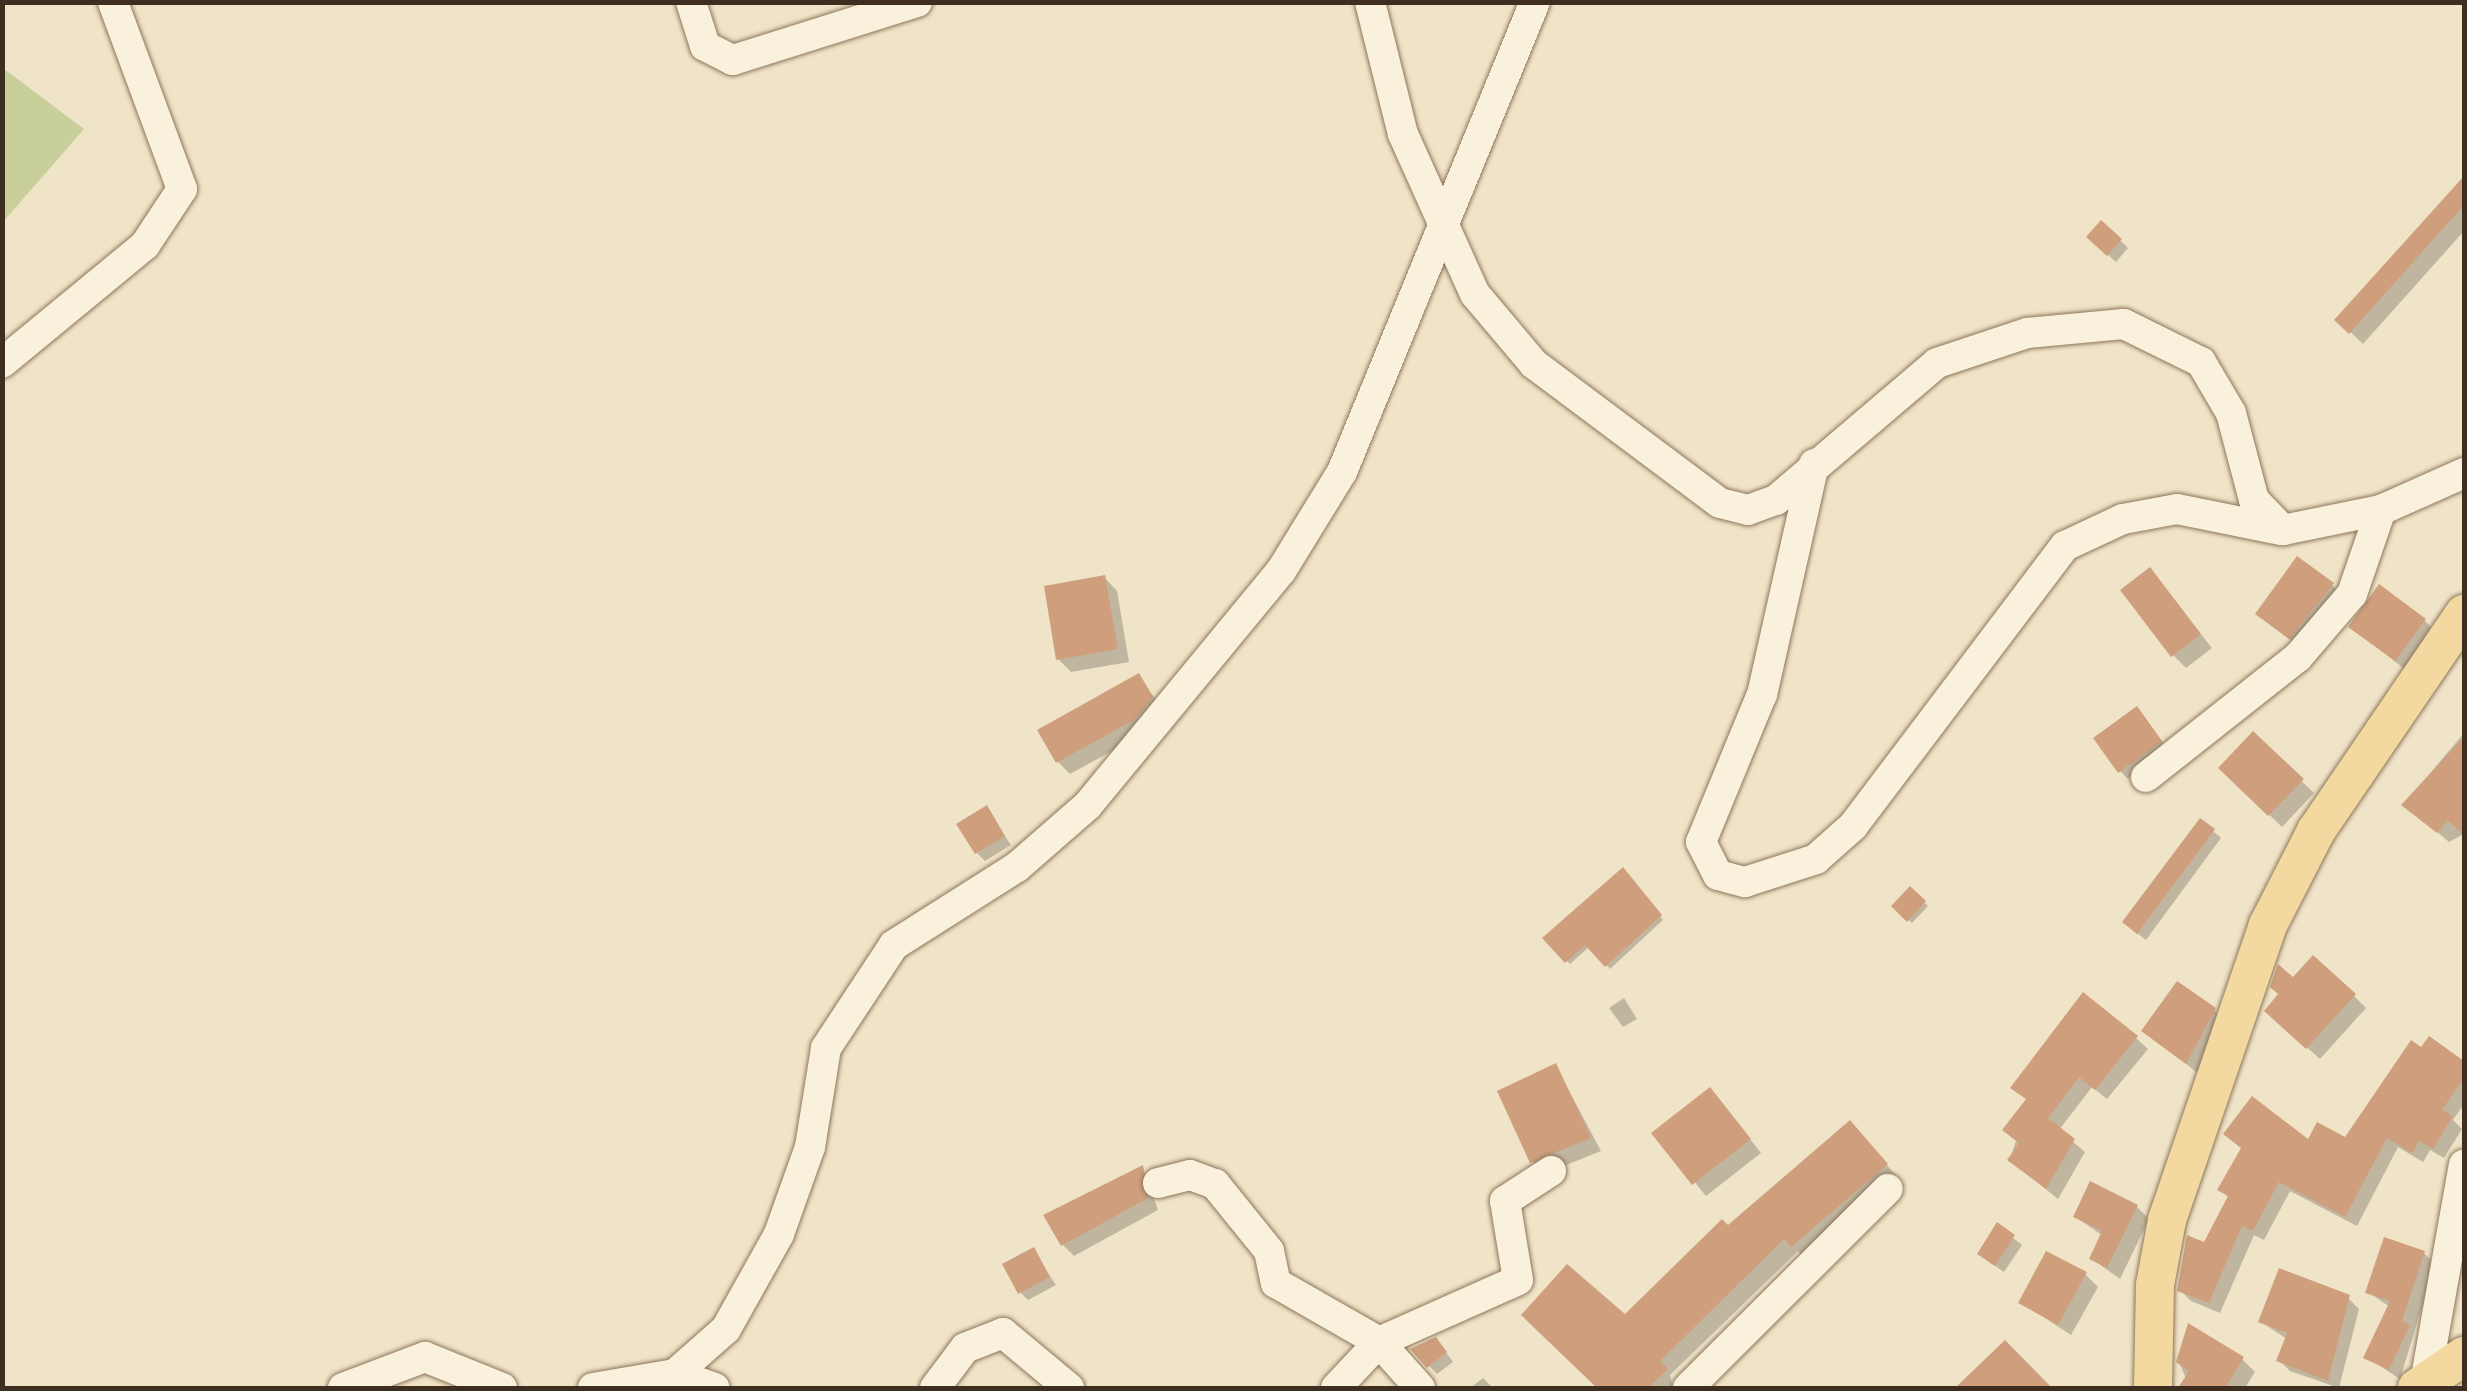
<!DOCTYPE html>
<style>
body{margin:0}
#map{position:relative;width:2467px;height:1391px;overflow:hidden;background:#f0e4c8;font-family:Bitter,serif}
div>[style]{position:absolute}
.green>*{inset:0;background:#c9cf9b}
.shadow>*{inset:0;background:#0003}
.building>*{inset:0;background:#cf9f7d}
.roads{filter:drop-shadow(0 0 2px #8d765c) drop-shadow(0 0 2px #8d765c)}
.minor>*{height:30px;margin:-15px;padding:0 15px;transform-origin:15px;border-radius:15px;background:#faf1dc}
.major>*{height:38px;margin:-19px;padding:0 19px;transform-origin:19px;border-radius:19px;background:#f3d9a0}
span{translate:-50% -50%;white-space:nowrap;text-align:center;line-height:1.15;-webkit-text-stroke:9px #f7eed8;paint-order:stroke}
.frame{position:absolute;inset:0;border:5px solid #3d2e20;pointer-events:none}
</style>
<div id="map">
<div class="green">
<i style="clip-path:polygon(3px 68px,84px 129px,3px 222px)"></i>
</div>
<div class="shadow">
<i style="clip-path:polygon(2464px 180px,2464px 231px,2363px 344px,2338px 320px)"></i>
<i style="clip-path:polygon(2120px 240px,2128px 248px,2116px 262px,2097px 245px)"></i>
<i style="clip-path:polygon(2150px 570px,2212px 648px,2186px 668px,2173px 655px)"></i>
<i style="clip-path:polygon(1105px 578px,1117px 591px,1129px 662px,1071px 672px,1058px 659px)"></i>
<i style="clip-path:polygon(2332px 585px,2345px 598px,2303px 650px,2258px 614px)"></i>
<i style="clip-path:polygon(2425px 621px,2437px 633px,2408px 672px,2352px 627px)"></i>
<i style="clip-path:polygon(1139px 676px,1164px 711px,1147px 732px,1070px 774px,1058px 762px)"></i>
<i style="clip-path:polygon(2145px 718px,2168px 750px,2128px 779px,2120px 771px)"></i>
<i style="clip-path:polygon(2464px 733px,2464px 834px,2449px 842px,2404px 804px)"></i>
<i style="clip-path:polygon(2253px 735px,2314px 793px,2282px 827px,2221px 768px)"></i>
<i style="clip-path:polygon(986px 808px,1011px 845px,985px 861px,977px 853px)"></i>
<i style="clip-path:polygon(2213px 831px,2221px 838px,2146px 940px,2133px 930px)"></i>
<i style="clip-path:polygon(1623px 870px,1663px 920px,1610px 969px,1590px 946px,1570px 964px,1546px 938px)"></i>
<i style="clip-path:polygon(1910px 889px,1928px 906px,1912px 923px,1894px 906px)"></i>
<i style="clip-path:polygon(2293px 980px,2354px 996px,2366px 1008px,2320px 1059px,2280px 1023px)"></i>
<i style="clip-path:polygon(1624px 998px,1637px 1019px,1623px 1027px,1609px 1008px)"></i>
<i style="clip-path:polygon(2214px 1010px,2227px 1023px,2199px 1074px,2144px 1031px)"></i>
<i style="clip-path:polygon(2136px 1038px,2148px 1049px,2107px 1099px,2092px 1087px,2059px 1130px,2085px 1152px,2058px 1199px,2010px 1160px,2028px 1101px,2013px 1087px)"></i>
<i style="clip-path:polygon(2429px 1039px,2464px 1064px,2464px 1104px,2453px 1120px,2462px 1129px,2444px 1158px,2430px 1150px,2423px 1162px,2398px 1147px,2357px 1226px,2290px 1191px,2264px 1240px,2254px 1235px,2220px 1313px,2191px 1301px,2180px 1290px,2230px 1199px,2221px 1190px,2309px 1142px,2346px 1141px)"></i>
<i style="clip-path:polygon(1556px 1066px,1601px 1151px,1544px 1174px,1532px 1161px)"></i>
<i style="clip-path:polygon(1722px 1103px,1761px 1153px,1706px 1196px,1655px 1134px)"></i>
<i style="clip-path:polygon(1862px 1136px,1898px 1178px,1805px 1258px,1798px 1251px,1670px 1375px,1673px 1388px,1599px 1388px,1525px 1315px,1625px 1318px,1728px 1228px)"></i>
<i style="clip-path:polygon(1143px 1168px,1158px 1210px,1074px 1256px,1063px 1245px)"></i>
<i style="clip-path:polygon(2137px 1207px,2149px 1219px,2120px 1279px,2092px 1259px,2103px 1236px,2076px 1217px)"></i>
<i style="clip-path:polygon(1998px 1226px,2022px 1245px,2004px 1272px,1988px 1261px)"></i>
<i style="clip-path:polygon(1033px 1250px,1056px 1285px,1028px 1300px,1020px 1292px)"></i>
<i style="clip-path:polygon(2424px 1253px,2435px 1264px,2400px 1379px,2366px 1357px,2390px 1307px,2368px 1292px)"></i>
<i style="clip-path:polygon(2085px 1274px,2098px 1287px,2071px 1335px,2022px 1303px)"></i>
<i style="clip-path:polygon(2348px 1298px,2359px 1309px,2339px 1388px,2290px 1371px,2279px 1360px,2287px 1339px,2261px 1322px)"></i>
<i style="clip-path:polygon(1443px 1348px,1453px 1362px,1437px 1374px,1414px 1350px)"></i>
<i style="clip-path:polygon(2242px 1359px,2255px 1372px,2245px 1388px,2190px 1388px,2179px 1362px)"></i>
<i style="clip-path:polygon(1483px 1378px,1493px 1388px,1470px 1388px)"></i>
</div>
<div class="building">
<i style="clip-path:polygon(2464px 176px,2464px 205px,2349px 334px,2334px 320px)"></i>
<i style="clip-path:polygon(2101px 220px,2122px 239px,2107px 256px,2086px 237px)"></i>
<i style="clip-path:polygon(2297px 556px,2334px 583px,2289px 639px,2255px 614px)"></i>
<i style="clip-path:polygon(2150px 567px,2201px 634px,2171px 657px,2120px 590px)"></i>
<i style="clip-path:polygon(1105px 575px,1118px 649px,1056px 660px,1044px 586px)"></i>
<i style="clip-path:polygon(2379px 584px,2426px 619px,2395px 661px,2348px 627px)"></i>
<i style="clip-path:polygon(1139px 673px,1153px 697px,1134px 720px,1056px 763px,1037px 730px)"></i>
<i style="clip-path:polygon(2137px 706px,2162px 741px,2118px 773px,2093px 738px)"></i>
<i style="clip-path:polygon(2253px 731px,2304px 779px,2268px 816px,2218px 768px)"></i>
<i style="clip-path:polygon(2464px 737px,2464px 835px,2447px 820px,2437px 833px,2401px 805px)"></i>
<i style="clip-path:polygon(987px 805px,1005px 836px,975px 854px,956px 824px)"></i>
<i style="clip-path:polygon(2200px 818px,2215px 829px,2137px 934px,2122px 922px)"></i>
<i style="clip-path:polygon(1623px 867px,1662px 915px,1605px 967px,1585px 945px,1565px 963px,1542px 938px)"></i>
<i style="clip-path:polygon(1910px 886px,1926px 901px,1907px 922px,1891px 906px)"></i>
<i style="clip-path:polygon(2313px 955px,2356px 994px,2306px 1049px,2264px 1011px,2278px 994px,2270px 987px,2278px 964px,2293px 977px)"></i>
<i style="clip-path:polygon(2177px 981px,2216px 1008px,2186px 1064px,2141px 1031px)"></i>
<i style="clip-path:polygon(2083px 992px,2138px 1036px,2095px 1090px,2079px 1077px,2048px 1118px,2075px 1139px,2046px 1189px,2007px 1160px,2019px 1143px,2002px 1130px,2026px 1099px,2010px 1088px)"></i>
<i style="clip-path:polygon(2429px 1036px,2464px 1061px,2464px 1078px,2442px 1110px,2453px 1116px,2433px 1149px,2419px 1141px,2412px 1153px,2387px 1138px,2345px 1217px,2279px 1182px,2253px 1231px,2242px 1226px,2209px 1303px,2177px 1291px,2187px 1235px,2204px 1242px,2228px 1196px,2217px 1190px,2241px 1148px,2223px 1134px,2252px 1096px,2308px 1139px,2317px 1122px,2345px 1137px,2411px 1040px,2421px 1047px)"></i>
<i style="clip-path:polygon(1556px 1063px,1591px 1138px,1530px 1163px,1497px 1091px)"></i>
<i style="clip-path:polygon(1710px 1087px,1751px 1139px,1692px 1185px,1651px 1133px)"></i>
<i style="clip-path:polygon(1850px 1120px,1888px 1164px,1791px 1247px,1784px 1239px,1660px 1361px,1668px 1369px,1648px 1388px,1597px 1388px,1521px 1315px,1567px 1264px,1625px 1314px,1722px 1219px,1728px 1225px)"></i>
<i style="clip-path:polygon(1143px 1165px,1148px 1198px,1061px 1246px,1043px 1215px)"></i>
<i style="clip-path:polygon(2090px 1181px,2138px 1205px,2107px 1268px,2089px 1259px,2102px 1231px,2073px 1217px)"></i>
<i style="clip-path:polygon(1997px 1222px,2015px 1235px,1995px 1266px,1977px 1254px)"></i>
<i style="clip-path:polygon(2384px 1237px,2425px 1251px,2402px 1321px,2410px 1325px,2389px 1370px,2363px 1358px,2390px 1301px,2365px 1293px)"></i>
<i style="clip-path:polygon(1034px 1247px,1050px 1277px,1018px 1294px,1002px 1264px)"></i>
<i style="clip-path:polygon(2046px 1251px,2087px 1272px,2058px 1325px,2018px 1303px)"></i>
<i style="clip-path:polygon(2279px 1268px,2350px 1295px,2328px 1381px,2276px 1361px,2287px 1333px,2258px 1322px)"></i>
<i style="clip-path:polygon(2188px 1323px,2244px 1357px,2225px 1388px,2178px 1388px,2189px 1371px,2176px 1362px)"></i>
<i style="clip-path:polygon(1436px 1337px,1447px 1352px,1427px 1368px,1410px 1349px)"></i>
<i style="clip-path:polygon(2005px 1340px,2052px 1388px,1955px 1388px)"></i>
</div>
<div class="roads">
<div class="minor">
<i style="left:691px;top:2px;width:46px;rotate:72.3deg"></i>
<i style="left:705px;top:46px;width:31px;rotate:27deg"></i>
<i style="left:733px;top:60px;width:193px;rotate:-17.5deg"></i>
<i style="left:1370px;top:2px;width:136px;rotate:76deg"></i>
<i style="left:1403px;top:134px;width:175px;rotate:65.8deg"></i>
<i style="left:1475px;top:294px;width:92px;rotate:49.9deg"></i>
<i style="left:1534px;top:364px;width:232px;rotate:36.8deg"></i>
<i style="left:1720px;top:503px;width:29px;rotate:14deg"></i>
<i style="left:1748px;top:510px;width:30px;rotate:-20deg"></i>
<i style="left:1776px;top:500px;width:211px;rotate:-40.4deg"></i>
<i style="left:1937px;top:363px;width:95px;rotate:-18.4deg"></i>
<i style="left:2027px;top:333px;width:97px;rotate:-5.3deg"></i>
<i style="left:2124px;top:324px;width:86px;rotate:26.3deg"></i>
<i style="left:2201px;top:362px;width:59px;rotate:59.5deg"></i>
<i style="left:2231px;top:413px;width:90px;rotate:75.2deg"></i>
<i style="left:2254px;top:500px;width:42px;rotate:46deg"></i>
<i style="left:2283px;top:530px;width:100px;rotate:-11.5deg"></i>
<i style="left:2381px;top:510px;width:91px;rotate:-24deg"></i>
<i style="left:2px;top:363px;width:185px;rotate:-39.5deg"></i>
<i style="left:145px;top:245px;width:67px;rotate:-56.5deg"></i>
<i style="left:182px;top:189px;width:199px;rotate:-110.3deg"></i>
<i style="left:1814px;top:464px;width:236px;rotate:102.7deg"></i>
<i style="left:1762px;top:694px;width:160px;rotate:112.4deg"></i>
<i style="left:1701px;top:842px;width:37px;rotate:63deg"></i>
<i style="left:1718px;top:875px;width:28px;rotate:15deg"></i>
<i style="left:1745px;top:882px;width:75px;rotate:-17.9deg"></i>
<i style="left:1816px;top:859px;width:50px;rotate:-41.7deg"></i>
<i style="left:1853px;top:826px;width:351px;rotate:-52.9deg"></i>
<i style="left:2065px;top:546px;width:64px;rotate:-25deg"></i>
<i style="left:2123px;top:519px;width:55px;rotate:-10.5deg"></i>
<i style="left:2177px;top:509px;width:106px;rotate:11.4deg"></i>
<i style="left:2146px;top:777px;width:194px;rotate:-38.3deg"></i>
<i style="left:2298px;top:657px;width:83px;rotate:-49.4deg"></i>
<i style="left:2352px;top:594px;width:89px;rotate:-71deg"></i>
<i style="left:1158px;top:1183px;width:33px;rotate:-14deg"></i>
<i style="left:1190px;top:1175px;width:27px;rotate:20deg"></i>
<i style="left:1215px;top:1184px;width:86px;rotate:51.1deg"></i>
<i style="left:1269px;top:1251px;width:33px;rotate:78deg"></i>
<i style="left:1276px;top:1283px;width:119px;rotate:29.8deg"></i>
<i style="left:1379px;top:1342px;width:63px;rotate:133.1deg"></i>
<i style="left:675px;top:1374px;width:68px;rotate:-41.4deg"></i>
<i style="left:726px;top:1329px;width:109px;rotate:-60.8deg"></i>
<i style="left:779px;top:1234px;width:92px;rotate:-70.4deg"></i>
<i style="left:810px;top:1147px;width:100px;rotate:-80.8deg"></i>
<i style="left:826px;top:1048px;width:123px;rotate:-56.6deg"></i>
<i style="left:894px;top:945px;width:146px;rotate:-32.4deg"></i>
<i style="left:1017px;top:867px;width:94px;rotate:-41.1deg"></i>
<i style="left:1088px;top:805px;width:303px;rotate:-50.5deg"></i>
<i style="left:1281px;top:571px;width:116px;rotate:-58.4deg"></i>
<i style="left:1342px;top:472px;width:508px;rotate:-67.68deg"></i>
<i style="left:2425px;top:1383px;width:222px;rotate:-79.9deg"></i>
<i style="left:343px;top:1388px;width:88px;rotate:-20.7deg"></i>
<i style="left:425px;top:1357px;width:83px;rotate:21.9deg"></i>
<i style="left:593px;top:1388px;width:83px;rotate:-9.7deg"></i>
<i style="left:675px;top:1374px;width:42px;rotate:19.3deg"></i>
<i style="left:935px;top:1388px;width:50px;rotate:-53.1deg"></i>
<i style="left:965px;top:1348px;width:41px;rotate:-21.5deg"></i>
<i style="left:1003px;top:1333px;width:86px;rotate:39.8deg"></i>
<i style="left:1420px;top:1388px;width:62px;rotate:-131.7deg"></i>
<i style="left:1379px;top:1342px;width:152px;rotate:-24deg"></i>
<i style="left:1518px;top:1280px;width:80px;rotate:-99.3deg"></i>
<i style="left:1505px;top:1201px;width:55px;rotate:-33.1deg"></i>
<i style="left:1688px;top:1388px;width:282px;rotate:-44.9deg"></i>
</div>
<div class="major">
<i style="left:2153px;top:1388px;width:103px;rotate:-88.9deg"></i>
<i style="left:2155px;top:1285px;width:66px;rotate:-79.5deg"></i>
<i style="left:2167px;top:1220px;width:312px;rotate:-71.1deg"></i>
<i style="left:2268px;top:925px;width:106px;rotate:-62.9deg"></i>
<i style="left:2316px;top:831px;width:263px;rotate:-55.7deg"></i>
<i style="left:2417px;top:1388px;width:57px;rotate:-34.2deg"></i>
</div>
</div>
<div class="frame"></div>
</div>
